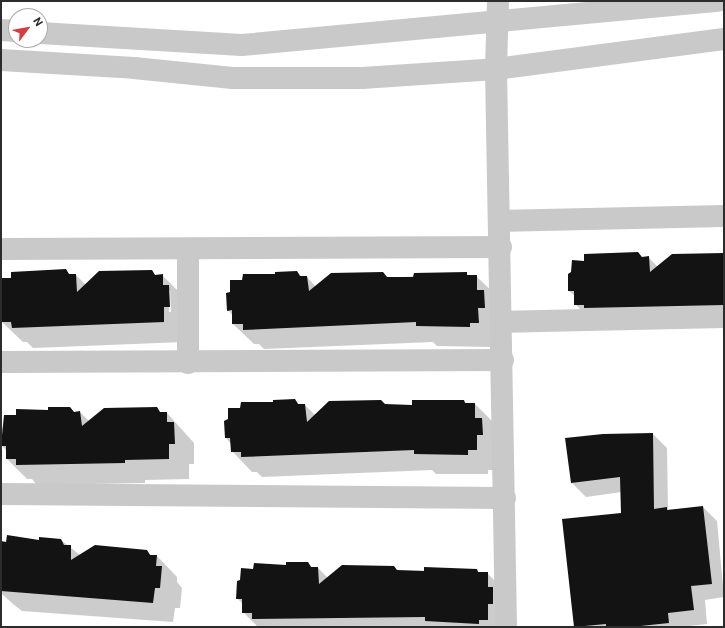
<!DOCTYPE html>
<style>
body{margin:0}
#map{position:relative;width:725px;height:628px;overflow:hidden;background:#fff;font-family:Roboto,sans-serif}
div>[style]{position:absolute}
.shadow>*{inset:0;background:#0003}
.building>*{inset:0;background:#131313}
.minor>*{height:22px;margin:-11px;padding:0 11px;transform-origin:11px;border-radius:11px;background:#c9c9c9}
span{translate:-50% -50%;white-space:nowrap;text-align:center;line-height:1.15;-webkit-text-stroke:4px #fff;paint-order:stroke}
.frame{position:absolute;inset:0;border:2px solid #2c2c2c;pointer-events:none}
.north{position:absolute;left:8px;top:8px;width:40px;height:40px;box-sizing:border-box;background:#fff;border:1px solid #ababab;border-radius:50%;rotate:58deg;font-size:11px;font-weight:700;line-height:16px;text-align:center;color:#2c2c2c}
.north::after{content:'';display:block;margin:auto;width:14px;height:18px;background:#d53e3d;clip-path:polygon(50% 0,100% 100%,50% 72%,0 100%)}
</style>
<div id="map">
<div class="shadow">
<i style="clip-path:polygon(724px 254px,724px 325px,596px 325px,575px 304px,575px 296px,569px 291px,585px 262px,648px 257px,658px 267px)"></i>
<i style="clip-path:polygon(evenodd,152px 271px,156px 276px,162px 275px,183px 296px,184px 342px,33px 348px,27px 342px,23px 342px,2px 322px,1px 279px,76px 275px,86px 285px,152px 271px,168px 289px,170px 291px,171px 312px,169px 312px,168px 289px)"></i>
<i style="clip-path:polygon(297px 272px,302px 277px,307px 277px,316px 287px,383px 273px,388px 278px,466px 273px,469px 276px,476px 276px,497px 296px,499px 343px,490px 343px,490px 347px,437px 346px,433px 342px,264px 349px,259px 344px,254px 344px,233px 324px,233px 316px,228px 310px,231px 292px,243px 281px)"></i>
<i style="clip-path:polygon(295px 400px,300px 405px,305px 405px,315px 415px,386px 405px,413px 406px,464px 401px,467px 404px,475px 404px,495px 424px,497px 470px,488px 470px,488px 474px,436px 474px,432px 470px,262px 477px,257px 472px,252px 472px,232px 451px,231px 444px,226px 438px,241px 409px)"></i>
<i style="clip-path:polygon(70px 408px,75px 413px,80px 412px,90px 422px,156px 408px,161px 413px,167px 413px,194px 443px,194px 464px,189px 464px,189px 479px,145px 480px,145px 483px,37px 485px,32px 479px,27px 479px,7px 459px,7px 451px,1px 445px,1px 429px,17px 416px)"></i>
<i style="clip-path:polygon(653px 434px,667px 448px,668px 510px,703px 507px,717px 521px,724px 597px,705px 600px,707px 624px,681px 627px,575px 627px,563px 520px,622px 514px,622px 492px,586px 497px,572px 483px)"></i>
<i style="clip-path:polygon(61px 540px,80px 555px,147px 551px,152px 556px,157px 556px,177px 577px,177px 582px,182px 588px,180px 608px,175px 608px,173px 622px,22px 611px,13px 604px,1px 593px,1px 542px)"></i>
<i style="clip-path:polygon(308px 563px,313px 568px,318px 568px,328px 578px,398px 571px,477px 570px,480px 573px,487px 573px,507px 593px,508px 627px,258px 627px,243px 612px,243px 604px,237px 598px,254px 570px)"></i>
</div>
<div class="building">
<i style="clip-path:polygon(638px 252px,642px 257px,649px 256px,650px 272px,672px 254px,724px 253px,724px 305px,584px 308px,584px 305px,574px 305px,574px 291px,568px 291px,568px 274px,571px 272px,572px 260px,584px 261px,584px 254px)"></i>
<i style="clip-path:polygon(66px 269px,69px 274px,76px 274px,77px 292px,99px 271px,152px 270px,155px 275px,163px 274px,163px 285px,169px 285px,170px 307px,164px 307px,164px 322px,12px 328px,11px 322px,1px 322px,1px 278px,11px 278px,11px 272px)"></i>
<i style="clip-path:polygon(297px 271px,300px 276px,307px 276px,309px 291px,331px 273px,383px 272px,387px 277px,413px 277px,414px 273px,467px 272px,467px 275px,477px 275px,477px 290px,484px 290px,485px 308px,478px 308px,479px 323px,470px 323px,470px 327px,416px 326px,416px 322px,243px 330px,243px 324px,232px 324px,232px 310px,227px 311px,226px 293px,230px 292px,230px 280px,242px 280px,243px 274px,275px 274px,275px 272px)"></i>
<i style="clip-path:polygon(295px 399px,298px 404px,305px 404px,307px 422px,329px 401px,381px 400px,385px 404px,412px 405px,412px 400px,464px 400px,465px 403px,475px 403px,475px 418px,482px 418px,483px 435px,477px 435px,477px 450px,468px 450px,468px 455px,414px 454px,414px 450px,241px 457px,241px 452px,231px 452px,230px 438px,225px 438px,224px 421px,228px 419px,228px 408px,240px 408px,241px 402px,273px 402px,273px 400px)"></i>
<i style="clip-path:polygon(48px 407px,70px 407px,74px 412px,80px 411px,82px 426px,104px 408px,157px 407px,160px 412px,167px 412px,167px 422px,174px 422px,175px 444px,169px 444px,169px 459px,125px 460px,125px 463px,16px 465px,16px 459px,6px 459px,6px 446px,1px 446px,4px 415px,16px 415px,16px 409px,48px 410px)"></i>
<i style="clip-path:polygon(653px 433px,654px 509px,667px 507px,667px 510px,703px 506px,712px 584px,691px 586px,694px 610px,668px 613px,669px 623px,631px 627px,606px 627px,606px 624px,574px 627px,562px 519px,621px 513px,620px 477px,571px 483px,565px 438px,603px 434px)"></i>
<i style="clip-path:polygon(7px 535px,39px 540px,39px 537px,61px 539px,64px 545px,71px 545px,71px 560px,95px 545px,147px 550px,150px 555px,157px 555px,156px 566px,162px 566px,160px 588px,155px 588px,153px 603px,1px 591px,1px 541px,6px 542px)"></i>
<i style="clip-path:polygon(286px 562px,308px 562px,311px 567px,318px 567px,319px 584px,342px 565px,394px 566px,397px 570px,424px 571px,424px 567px,477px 569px,478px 572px,488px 572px,488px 587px,493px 587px,493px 604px,488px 604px,488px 620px,479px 620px,479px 624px,425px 621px,425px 617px,252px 619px,252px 613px,242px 613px,242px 599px,236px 599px,237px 581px,240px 580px,241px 568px,253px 569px,254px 563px,286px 565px)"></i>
</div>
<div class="minor">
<i style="left:498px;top:1px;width:68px;rotate:91.7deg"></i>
<i style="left:496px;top:69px;width:558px;rotate:88.97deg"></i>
<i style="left:1px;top:30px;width:15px;rotate:4deg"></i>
<i style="left:40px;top:33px;width:202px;rotate:3.4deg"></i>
<i style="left:242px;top:45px;width:478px;rotate:-5.3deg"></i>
<i style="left:1px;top:60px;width:133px;rotate:3.4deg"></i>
<i style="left:134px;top:68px;width:99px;rotate:5.8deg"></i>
<i style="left:232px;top:78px;width:130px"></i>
<i style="left:362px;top:78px;width:134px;rotate:-3.8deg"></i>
<i style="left:496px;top:69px;width:230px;rotate:-7.5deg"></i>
<i style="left:500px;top:221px;width:224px;rotate:-1.3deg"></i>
<i style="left:1px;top:249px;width:500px;rotate:-0.23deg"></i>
<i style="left:502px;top:322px;width:222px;rotate:-1.3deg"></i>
<i style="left:1px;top:362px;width:502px;rotate:-0.23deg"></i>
<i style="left:188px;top:363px;width:113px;rotate:-90deg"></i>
<i style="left:1px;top:494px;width:504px;rotate:0.45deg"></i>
</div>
<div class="frame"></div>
<div class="north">N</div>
</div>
